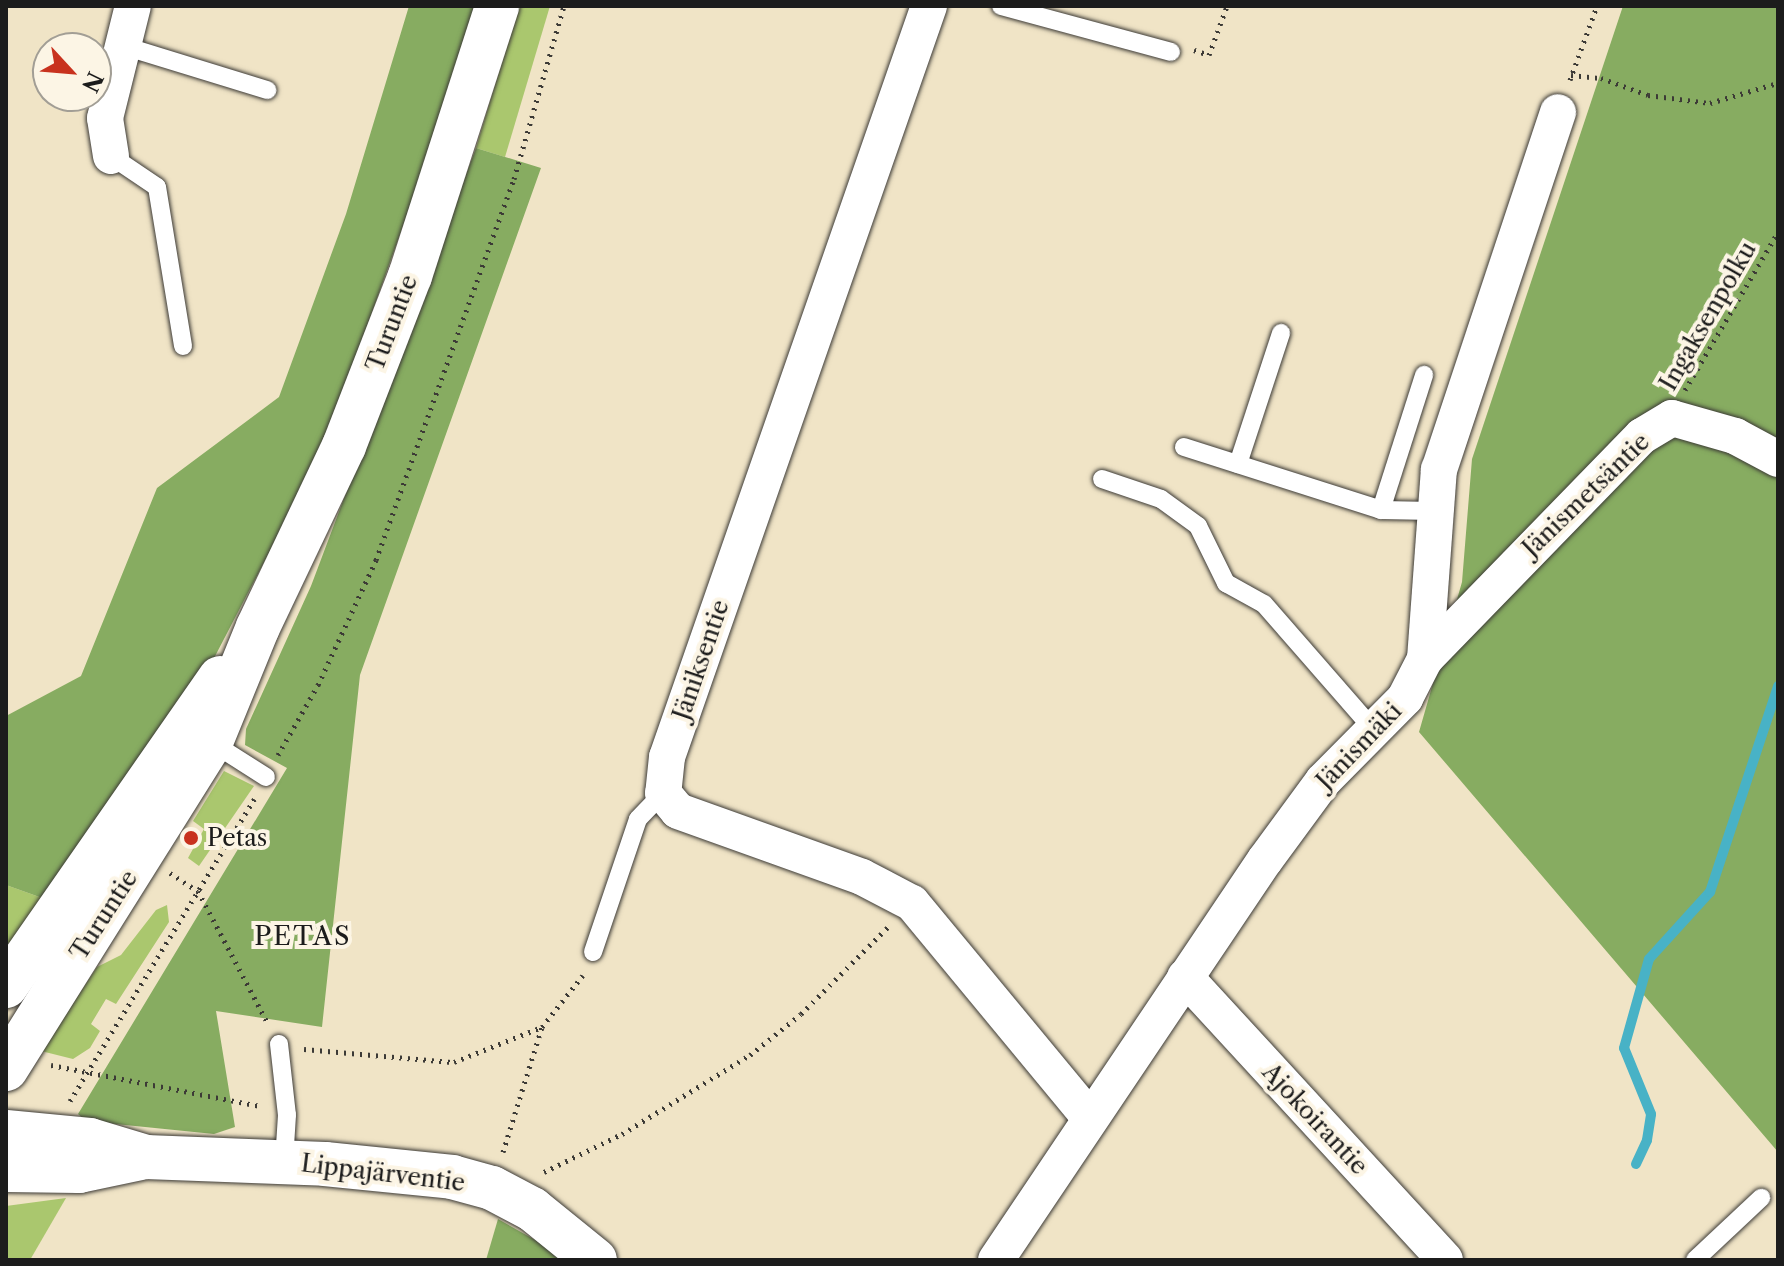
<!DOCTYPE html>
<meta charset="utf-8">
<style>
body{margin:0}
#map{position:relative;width:1784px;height:1266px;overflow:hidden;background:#f0e4c6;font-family:"Libre Caslon Text",serif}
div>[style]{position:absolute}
.green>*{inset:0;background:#aac76e}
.forest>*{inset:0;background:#87ac61}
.stream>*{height:10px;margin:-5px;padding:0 5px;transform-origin:5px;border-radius:5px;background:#48b2c6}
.path>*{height:5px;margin-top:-2.5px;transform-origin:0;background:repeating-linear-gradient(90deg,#3c3a36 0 2px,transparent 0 8px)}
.roads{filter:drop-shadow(0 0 2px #3c3a36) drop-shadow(0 0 2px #3c3a36)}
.lane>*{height:18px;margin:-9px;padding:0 9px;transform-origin:9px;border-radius:9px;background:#fff}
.street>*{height:36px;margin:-18px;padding:0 18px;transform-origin:18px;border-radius:18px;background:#fff}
.secondary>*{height:44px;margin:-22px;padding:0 22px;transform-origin:22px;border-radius:22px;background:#fff}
.primary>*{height:44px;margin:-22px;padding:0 22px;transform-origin:22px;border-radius:22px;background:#fff}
.dots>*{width:22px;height:22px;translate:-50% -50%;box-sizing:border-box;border:4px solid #fcf5e5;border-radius:50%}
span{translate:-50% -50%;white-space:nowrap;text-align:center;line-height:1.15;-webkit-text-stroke:8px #fcf5e5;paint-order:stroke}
.street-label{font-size:24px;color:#1c1c1c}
.poi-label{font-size:24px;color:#1c1c1c}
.left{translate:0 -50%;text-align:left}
.neighbourhood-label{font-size:26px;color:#1c1c1c;letter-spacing:2px}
.frame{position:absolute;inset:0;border:8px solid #1c1c1c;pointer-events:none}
.north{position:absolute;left:32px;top:32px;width:80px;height:80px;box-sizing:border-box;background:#fcf5e5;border:2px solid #a29e95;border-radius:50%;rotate:116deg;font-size:22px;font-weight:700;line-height:32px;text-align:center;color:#1c1c1c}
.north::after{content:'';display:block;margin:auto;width:28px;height:36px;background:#c8321e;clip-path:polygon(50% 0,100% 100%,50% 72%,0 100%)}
</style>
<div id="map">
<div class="green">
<i style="clip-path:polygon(519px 6px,550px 6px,505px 157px,476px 148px)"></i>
<i style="clip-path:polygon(224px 771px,254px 786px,199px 866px,188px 858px,204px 829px,193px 821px)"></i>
<i style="clip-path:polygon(6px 885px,45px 899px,6px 963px)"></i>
<i style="clip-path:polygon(167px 905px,169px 922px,116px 1004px,106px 999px,91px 1024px,100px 1031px,90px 1048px,73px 1059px,41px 1051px,97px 967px,121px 955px,156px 910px)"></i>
<i style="clip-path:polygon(66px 1198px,30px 1260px,6px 1260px,6px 1206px)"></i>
</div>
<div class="forest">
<i style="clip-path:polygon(409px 6px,475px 6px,433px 142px,323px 449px,212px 662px,45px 899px,6px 885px,6px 716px,81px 676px,157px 488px,279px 397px,346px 214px)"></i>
<i style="clip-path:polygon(1623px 6px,1778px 6px,1778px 1152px,1419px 732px,1462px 582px,1472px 459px)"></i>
<i style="clip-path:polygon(476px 148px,541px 168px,360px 675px,322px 1027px,216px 1011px,235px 1127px,214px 1134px,86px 1121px,78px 1114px,287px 768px,245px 745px,246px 729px,311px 586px)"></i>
<i style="clip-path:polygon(498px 1219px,553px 1250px,564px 1260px,486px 1260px)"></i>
</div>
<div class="stream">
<i style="left:1636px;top:1164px;width:26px;rotate:-65deg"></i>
<i style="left:1647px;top:1140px;width:26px;rotate:-81deg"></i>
<i style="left:1651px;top:1114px;width:71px;rotate:-112.2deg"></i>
<i style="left:1624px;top:1048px;width:92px;rotate:-74.3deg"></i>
<i style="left:1649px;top:959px;width:91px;rotate:-47.7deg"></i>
<i style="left:1710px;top:892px;width:217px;rotate:-71.7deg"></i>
</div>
<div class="path">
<i style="left:1194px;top:50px;width:16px;rotate:18deg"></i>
<i style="left:1209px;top:55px;width:52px;rotate:-69.8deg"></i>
<i style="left:1571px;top:75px;width:30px;rotate:6deg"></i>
<i style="left:1601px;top:78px;width:50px;rotate:19.9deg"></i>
<i style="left:1648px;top:95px;width:63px;rotate:7.4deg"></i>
<i style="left:1710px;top:103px;width:71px;rotate:-16.4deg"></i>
<i style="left:1570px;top:80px;width:79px;rotate:-70deg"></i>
<i style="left:1685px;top:390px;width:183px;rotate:-59.5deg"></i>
<i style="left:278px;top:755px;width:81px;rotate:-60.3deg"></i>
<i style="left:318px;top:685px;width:138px;rotate:-65.1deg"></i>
<i style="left:376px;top:560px;width:405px;rotate:-70.1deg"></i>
<i style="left:514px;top:179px;width:180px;rotate:-73.9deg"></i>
<i style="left:170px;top:873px;width:33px;rotate:33deg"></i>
<i style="left:198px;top:891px;width:148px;rotate:62.2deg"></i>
<i style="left:304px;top:1049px;width:151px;rotate:5deg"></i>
<i style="left:454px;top:1062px;width:95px;rotate:-21.7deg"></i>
<i style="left:51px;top:1065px;width:213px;rotate:11.1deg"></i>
<i style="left:70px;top:1101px;width:354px;rotate:-58.6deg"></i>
<i style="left:503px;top:1152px;width:131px;rotate:-72.7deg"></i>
<i style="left:542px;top:1027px;width:66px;rotate:-51.7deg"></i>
<i style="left:544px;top:1172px;width:87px;rotate:-26deg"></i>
<i style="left:622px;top:1134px;width:150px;rotate:-31.7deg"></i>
<i style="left:750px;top:1055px;width:65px;rotate:-38.8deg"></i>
<i style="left:801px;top:1014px;width:123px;rotate:-45deg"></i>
</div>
<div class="roads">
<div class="lane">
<i style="left:1001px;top:6px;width:176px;rotate:15.1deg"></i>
<i style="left:124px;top:46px;width:150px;rotate:17.1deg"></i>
<i style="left:111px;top:156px;width:55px;rotate:34deg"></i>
<i style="left:157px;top:187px;width:161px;rotate:80.7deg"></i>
<i style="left:1184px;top:447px;width:207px;rotate:17.7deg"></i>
<i style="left:1381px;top:510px;width:53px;rotate:1.1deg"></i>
<i style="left:1238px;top:464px;width:138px;rotate:-71.8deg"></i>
<i style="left:1102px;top:479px;width:62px;rotate:18.7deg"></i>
<i style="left:1161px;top:499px;width:46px;rotate:36.1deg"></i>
<i style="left:1198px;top:526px;width:64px;rotate:63.8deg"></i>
<i style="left:1226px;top:583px;width:43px;rotate:28.9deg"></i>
<i style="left:1264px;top:604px;width:167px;rotate:48.9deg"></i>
<i style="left:1381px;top:510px;width:142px;rotate:-72.3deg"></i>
<i style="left:211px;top:742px;width:65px;rotate:32.5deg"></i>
<i style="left:593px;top:952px;width:140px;rotate:-71.3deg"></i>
<i style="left:638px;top:819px;width:36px;rotate:-46deg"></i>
<i style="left:279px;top:1044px;width:71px;rotate:83.6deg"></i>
<i style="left:287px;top:1115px;width:47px;rotate:93.7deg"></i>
<i style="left:1695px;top:1260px;width:91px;rotate:-43.2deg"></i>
</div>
<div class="street">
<i style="left:929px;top:6px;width:795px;rotate:109.23deg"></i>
<i style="left:667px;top:757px;width:36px;rotate:96deg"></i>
<i style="left:663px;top:793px;width:23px;rotate:50deg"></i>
<i style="left:678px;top:811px;width:195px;rotate:19.7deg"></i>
<i style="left:862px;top:877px;width:56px;rotate:27.5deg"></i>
<i style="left:912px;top:903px;width:278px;rotate:50.4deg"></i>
<i style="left:111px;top:156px;width:38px;rotate:-99deg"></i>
<i style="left:105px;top:118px;width:115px;rotate:-76deg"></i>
<i style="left:1425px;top:659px;width:311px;rotate:-45.8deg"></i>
<i style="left:1642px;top:436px;width:35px;rotate:-31deg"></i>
<i style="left:1672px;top:418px;width:66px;rotate:15.9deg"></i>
<i style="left:1735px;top:436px;width:49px;rotate:28.1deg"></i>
<i style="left:1185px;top:977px;width:384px;rotate:47.4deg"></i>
<i style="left:996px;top:1260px;width:482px;rotate:-56.1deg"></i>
<i style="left:1265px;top:860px;width:98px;rotate:-53.7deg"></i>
<i style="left:1323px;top:781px;width:117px;rotate:-45.3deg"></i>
<i style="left:1405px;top:698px;width:44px;rotate:-62.9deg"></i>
<i style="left:1425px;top:659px;width:190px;rotate:-85.8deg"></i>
<i style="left:1439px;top:470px;width:377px;rotate:-71.6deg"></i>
</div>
<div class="secondary">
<i style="left:6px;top:1132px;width:84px;rotate:5.4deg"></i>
<i style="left:90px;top:1140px;width:59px;rotate:16.9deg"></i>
<i style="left:146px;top:1157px;width:179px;rotate:2.2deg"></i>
<i style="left:325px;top:1164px;width:128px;rotate:5.8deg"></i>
<i style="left:452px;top:1177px;width:41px;rotate:15.4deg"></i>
<i style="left:492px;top:1188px;width:45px;rotate:27.7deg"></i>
<i style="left:532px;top:1209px;width:81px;rotate:39deg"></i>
<i style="left:6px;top:1170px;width:73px;rotate:0.8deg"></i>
<i style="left:79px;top:1171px;width:62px;rotate:-12deg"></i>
</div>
<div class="primary">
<i style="left:6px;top:986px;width:375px;rotate:-55.2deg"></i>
<i style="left:6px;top:1069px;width:386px;rotate:-57.9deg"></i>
<i style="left:211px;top:742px;width:124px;rotate:-67.8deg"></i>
<i style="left:258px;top:627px;width:200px;rotate:-64.6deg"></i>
<i style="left:344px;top:446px;width:182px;rotate:-68.8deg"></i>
<i style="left:410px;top:276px;width:284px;rotate:-72.1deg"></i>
</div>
</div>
<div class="dots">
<i style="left:191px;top:838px;background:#c8321e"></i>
</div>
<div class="street-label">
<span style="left:1708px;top:316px;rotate:-60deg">Ingaksenpolku</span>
<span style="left:392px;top:323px;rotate:-69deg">Turuntie</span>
<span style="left:1586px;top:495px;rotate:-44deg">Jänismetsäntie</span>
<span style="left:701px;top:660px;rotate:-71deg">Jäniksentie</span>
<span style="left:1359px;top:746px;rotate:-46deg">Jänismäki</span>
<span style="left:104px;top:915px;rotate:-57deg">Turuntie</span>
<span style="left:1315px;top:1119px;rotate:47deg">Ajokoirantie</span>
<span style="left:383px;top:1173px;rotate:7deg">Lippajärventie</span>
</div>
<div class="poi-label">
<span class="left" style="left:207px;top:838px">Petas</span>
</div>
<div class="neighbourhood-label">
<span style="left:303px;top:937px">PETAS</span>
</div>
<div class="frame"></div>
<div class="north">N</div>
</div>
